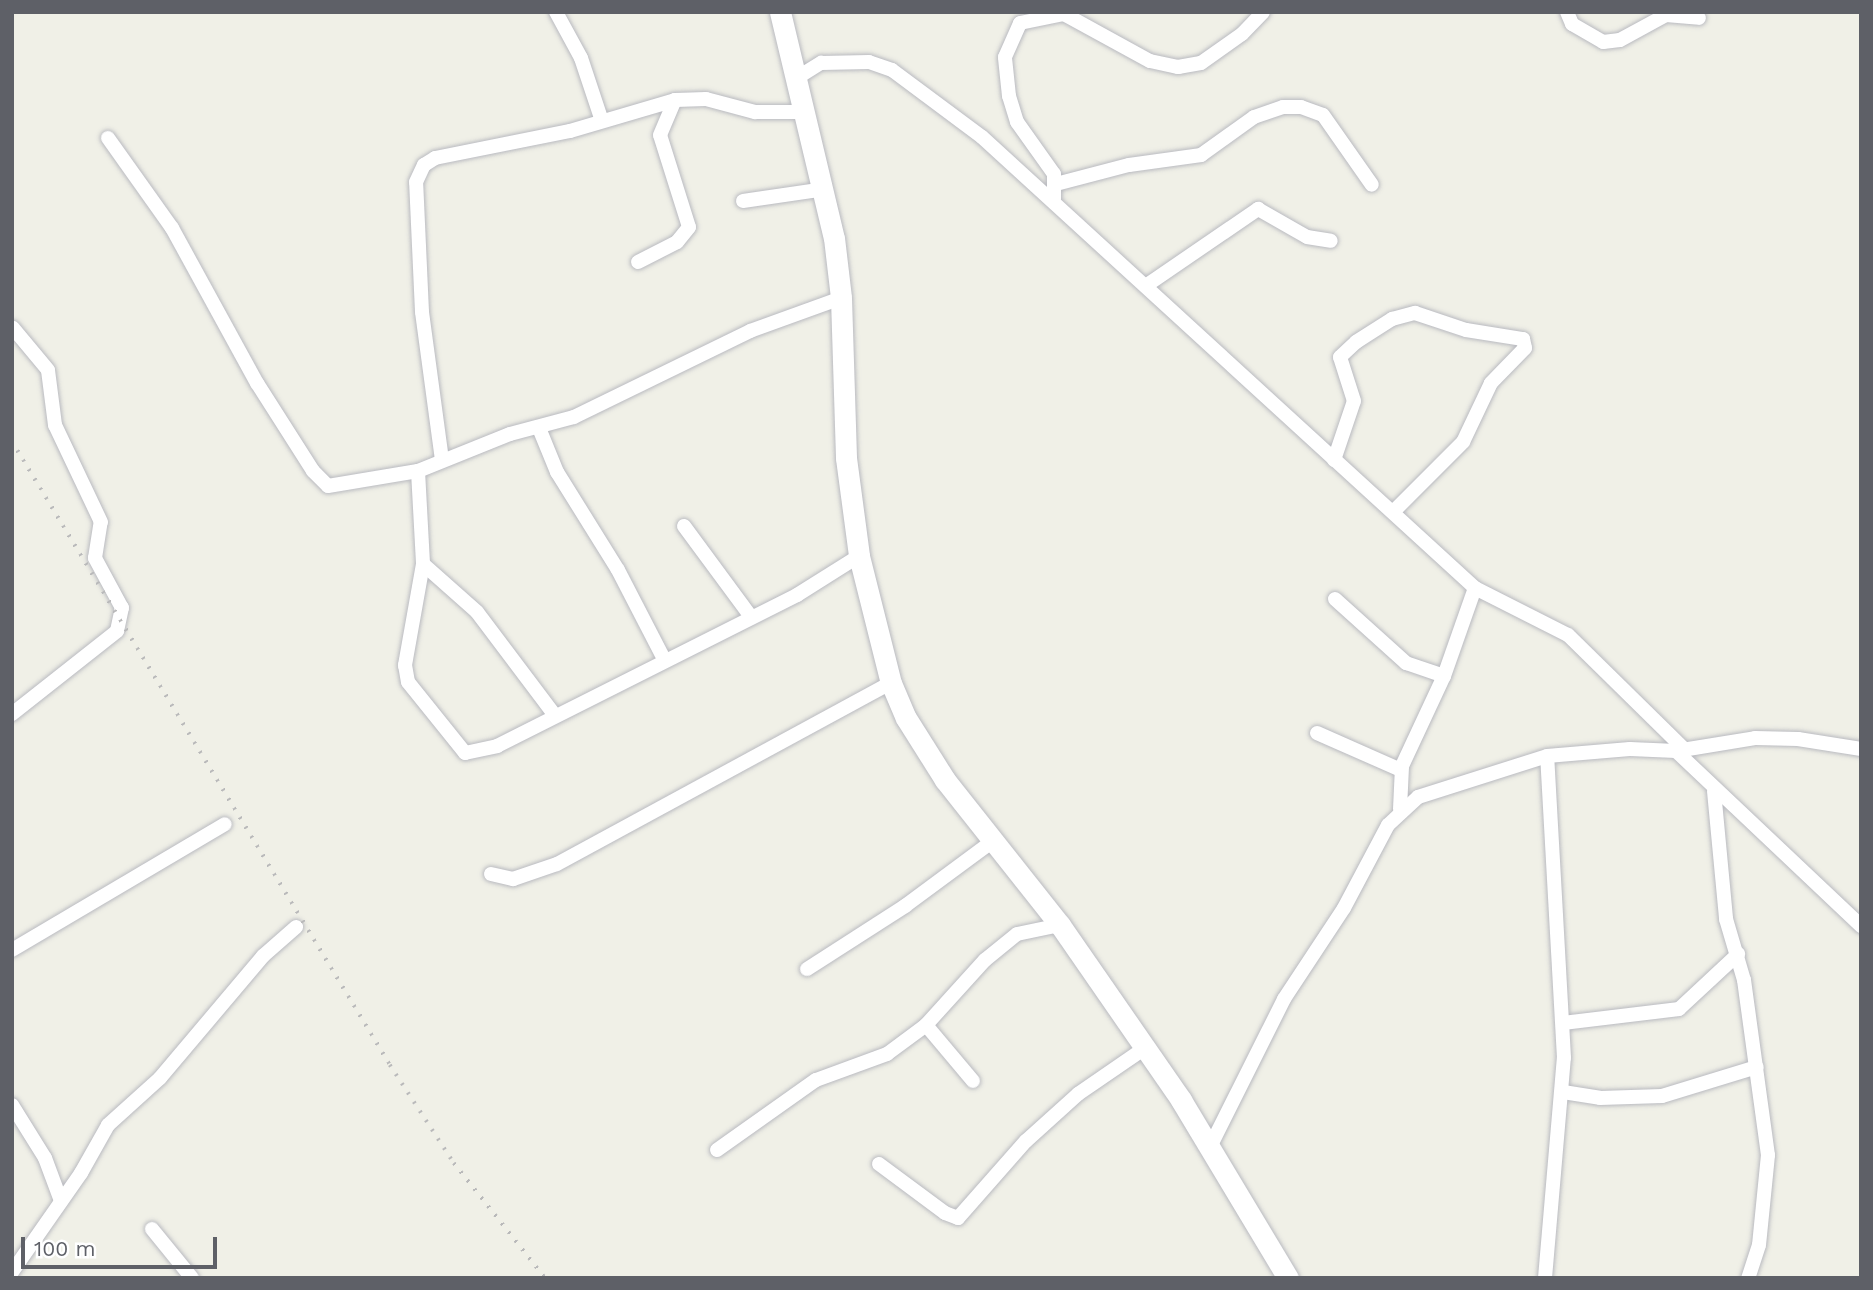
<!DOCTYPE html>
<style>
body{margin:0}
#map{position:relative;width:1873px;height:1290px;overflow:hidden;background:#f0f0e7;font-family:"Work Sans",sans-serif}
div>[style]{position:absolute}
.roads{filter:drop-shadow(0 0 2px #b9bac0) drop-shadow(0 0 2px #b9bac0)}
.minor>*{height:14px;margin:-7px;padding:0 7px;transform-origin:7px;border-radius:7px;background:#fff}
.secondary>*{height:21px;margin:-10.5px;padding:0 10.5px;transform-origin:10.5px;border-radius:10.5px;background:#fff}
.rail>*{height:3.5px;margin-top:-1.75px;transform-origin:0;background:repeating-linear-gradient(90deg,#b9b9ba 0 2px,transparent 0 11px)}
span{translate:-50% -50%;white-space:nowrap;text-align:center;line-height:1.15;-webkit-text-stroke:7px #fff;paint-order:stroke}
.frame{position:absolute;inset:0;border:14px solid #5e6067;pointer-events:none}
.scale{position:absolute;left:21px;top:1237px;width:196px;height:32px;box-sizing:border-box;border:4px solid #5e6067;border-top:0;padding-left:9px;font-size:21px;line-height:24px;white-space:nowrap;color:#5e6067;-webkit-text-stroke:5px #fff;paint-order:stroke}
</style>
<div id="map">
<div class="roads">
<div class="minor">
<i style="left:556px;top:12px;width:52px;rotate:61.5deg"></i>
<i style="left:581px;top:58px;width:66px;rotate:71.6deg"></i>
<i style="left:1567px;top:12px;width:13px;rotate:67deg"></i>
<i style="left:1572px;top:24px;width:36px;rotate:30deg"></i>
<i style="left:1603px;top:42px;width:17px;rotate:-7deg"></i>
<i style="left:1620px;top:40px;width:52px;rotate:-28.5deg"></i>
<i style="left:1666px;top:15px;width:33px;rotate:5deg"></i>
<i style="left:795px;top:79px;width:31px;rotate:-32deg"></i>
<i style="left:821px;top:63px;width:48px;rotate:-1.2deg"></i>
<i style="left:869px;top:62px;width:24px;rotate:19deg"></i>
<i style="left:892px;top:70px;width:112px;rotate:36.7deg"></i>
<i style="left:982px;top:137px;width:668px;rotate:42.45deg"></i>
<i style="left:1475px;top:588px;width:104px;rotate:26.8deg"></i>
<i style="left:1568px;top:635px;width:164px;rotate:44.5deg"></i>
<i style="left:108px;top:138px;width:110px;rotate:54.6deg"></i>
<i style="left:172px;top:228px;width:177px;rotate:61.3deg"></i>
<i style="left:257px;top:383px;width:104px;rotate:57.5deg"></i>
<i style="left:313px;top:471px;width:21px;rotate:45deg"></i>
<i style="left:328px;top:486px;width:91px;rotate:-9.5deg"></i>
<i style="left:418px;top:471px;width:99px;rotate:-21.9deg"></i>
<i style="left:510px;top:434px;width:66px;rotate:-14.9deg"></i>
<i style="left:574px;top:417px;width:196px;rotate:-26deg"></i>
<i style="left:750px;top:331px;width:97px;rotate:-19.9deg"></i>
<i style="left:1056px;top:184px;width:75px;rotate:-14.6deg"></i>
<i style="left:1129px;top:165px;width:73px;rotate:-7.9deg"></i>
<i style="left:1201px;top:155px;width:65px;rotate:-35.6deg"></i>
<i style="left:1254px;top:117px;width:31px;rotate:-19deg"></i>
<i style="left:1283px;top:107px;width:18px"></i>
<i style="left:1301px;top:107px;width:23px;rotate:20deg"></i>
<i style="left:1323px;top:115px;width:85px;rotate:55deg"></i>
<i style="left:1054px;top:199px;width:25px;rotate:-90deg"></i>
<i style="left:1054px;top:174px;width:64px;rotate:-125.4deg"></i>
<i style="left:1017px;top:122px;width:27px;rotate:-107deg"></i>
<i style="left:1009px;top:96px;width:39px;rotate:-96deg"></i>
<i style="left:1005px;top:57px;width:37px;rotate:-66deg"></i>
<i style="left:1020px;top:23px;width:45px;rotate:-11.6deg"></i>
<i style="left:1064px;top:14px;width:98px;rotate:28.7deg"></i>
<i style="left:1150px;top:61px;width:29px;rotate:12deg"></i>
<i style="left:1178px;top:67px;width:23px;rotate:-10deg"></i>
<i style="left:1201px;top:63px;width:50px;rotate:-35.3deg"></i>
<i style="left:1242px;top:34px;width:30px;rotate:-46deg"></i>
<i style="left:743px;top:201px;width:83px;rotate:-8.3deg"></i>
<i style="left:638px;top:262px;width:44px;rotate:-27.1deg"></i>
<i style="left:677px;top:242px;width:19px;rotate:-51deg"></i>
<i style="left:689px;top:227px;width:96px;rotate:-107.5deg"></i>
<i style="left:660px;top:135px;width:38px;rotate:-67deg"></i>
<i style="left:1147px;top:285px;width:135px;rotate:-34.4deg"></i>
<i style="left:1258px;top:209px;width:56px;rotate:29.7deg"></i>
<i style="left:1307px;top:237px;width:24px;rotate:9deg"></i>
<i style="left:539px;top:428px;width:48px;rotate:67.8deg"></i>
<i style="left:557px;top:472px;width:115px;rotate:58.1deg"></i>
<i style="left:618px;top:570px;width:100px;rotate:62.7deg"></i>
<i style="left:442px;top:460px;width:149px;rotate:-97.7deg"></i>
<i style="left:422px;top:312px;width:130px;rotate:-92.6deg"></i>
<i style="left:416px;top:182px;width:19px;rotate:-65deg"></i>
<i style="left:424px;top:165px;width:13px;rotate:-32deg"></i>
<i style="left:435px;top:158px;width:138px;rotate:-11.3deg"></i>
<i style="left:570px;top:131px;width:109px;rotate:-16.4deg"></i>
<i style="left:675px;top:100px;width:31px;rotate:-2deg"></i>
<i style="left:706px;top:99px;width:51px;rotate:14.9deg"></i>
<i style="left:755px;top:112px;width:49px"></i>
<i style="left:1334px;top:460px;width:62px;rotate:-71.3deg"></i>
<i style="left:1354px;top:401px;width:46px;rotate:-107.7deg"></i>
<i style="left:1340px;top:357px;width:22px;rotate:-43deg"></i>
<i style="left:1356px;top:342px;width:43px;rotate:-32.6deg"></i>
<i style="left:1392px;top:319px;width:24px;rotate:-15deg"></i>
<i style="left:1415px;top:313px;width:54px;rotate:18.4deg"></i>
<i style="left:1466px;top:330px;width:58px;rotate:9deg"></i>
<i style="left:1523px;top:339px;width:9px;rotate:77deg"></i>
<i style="left:1525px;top:348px;width:49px;rotate:134.2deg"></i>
<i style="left:1491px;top:383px;width:65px;rotate:115.4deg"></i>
<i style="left:1463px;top:442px;width:99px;rotate:135deg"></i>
<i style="left:418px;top:471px;width:93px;rotate:86.9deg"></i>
<i style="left:423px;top:564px;width:103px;rotate:100.1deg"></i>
<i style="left:405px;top:665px;width:17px;rotate:80deg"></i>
<i style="left:408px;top:682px;width:91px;rotate:51.2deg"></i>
<i style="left:465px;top:753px;width:33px;rotate:-12deg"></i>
<i style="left:497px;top:746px;width:336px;rotate:-26.7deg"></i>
<i style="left:797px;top:595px;width:73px;rotate:-32.2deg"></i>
<i style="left:684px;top:526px;width:113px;rotate:53.6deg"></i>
<i style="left:423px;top:564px;width:72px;rotate:41.6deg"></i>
<i style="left:477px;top:612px;width:128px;rotate:53deg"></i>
<i style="left:1335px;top:599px;width:96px;rotate:42deg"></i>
<i style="left:1406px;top:663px;width:40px;rotate:18.9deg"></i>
<i style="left:12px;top:714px;width:134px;rotate:-38.3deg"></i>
<i style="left:117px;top:631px;width:24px;rotate:-78deg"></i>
<i style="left:122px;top:608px;width:57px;rotate:-118.4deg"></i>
<i style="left:95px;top:558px;width:36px;rotate:-81deg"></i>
<i style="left:101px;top:522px;width:107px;rotate:-115.4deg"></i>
<i style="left:55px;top:425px;width:55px;rotate:-97.3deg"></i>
<i style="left:48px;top:370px;width:55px;rotate:-129.8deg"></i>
<i style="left:1317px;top:733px;width:92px;rotate:23.8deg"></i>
<i style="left:1676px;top:751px;width:255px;rotate:43.4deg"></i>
<i style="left:1714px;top:791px;width:129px;rotate:84.6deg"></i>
<i style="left:1726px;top:919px;width:64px;rotate:73.6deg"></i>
<i style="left:1744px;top:980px;width:177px;rotate:82.2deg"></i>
<i style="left:1768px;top:1155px;width:90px;rotate:95.7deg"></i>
<i style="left:1759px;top:1245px;width:35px;rotate:108deg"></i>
<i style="left:1400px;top:809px;width:43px;rotate:-87.3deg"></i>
<i style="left:1402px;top:766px;width:99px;rotate:-65deg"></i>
<i style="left:1444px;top:676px;width:93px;rotate:-70.6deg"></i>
<i style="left:491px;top:874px;width:23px;rotate:13deg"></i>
<i style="left:513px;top:879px;width:46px;rotate:-18.8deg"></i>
<i style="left:557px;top:864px;width:380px;rotate:-28.5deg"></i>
<i style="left:12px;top:950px;width:247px;rotate:-30.6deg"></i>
<i style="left:807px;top:969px;width:117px;rotate:-32.7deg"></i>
<i style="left:905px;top:906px;width:109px;rotate:-36.5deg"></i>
<i style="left:1563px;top:1023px;width:117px;rotate:-6.9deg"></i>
<i style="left:1679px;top:1009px;width:81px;rotate:-43deg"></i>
<i style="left:926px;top:1025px;width:73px;rotate:50deg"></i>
<i style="left:1563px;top:1092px;width:37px;rotate:9deg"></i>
<i style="left:1600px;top:1098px;width:62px;rotate:-1.8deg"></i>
<i style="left:1662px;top:1096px;width:99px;rotate:-17deg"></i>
<i style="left:12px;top:1105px;width:62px;rotate:58.1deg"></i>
<i style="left:45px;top:1158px;width:46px;rotate:69.6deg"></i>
<i style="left:1210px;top:1147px;width:165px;rotate:-63.4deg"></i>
<i style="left:1284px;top:999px;width:109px;rotate:-56.6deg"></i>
<i style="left:1344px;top:908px;width:94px;rotate:-62.1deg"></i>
<i style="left:1388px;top:825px;width:41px;rotate:-43deg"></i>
<i style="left:1418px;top:797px;width:135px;rotate:-17.6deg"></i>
<i style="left:1547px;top:756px;width:83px;rotate:-4.8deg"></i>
<i style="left:1630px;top:749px;width:46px;rotate:2.5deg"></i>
<i style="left:1676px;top:751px;width:80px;rotate:-9.3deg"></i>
<i style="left:1755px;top:738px;width:43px;rotate:1.3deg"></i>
<i style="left:1798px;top:739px;width:64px;rotate:9deg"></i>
<i style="left:717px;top:1150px;width:121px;rotate:-35.3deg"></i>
<i style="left:816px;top:1080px;width:76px;rotate:-20.1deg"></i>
<i style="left:887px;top:1054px;width:49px;rotate:-36.6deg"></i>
<i style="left:926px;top:1025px;width:88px;rotate:-47.8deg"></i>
<i style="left:985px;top:960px;width:41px;rotate:-39.1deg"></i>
<i style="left:1017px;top:934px;width:44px;rotate:-11.8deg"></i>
<i style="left:879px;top:1164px;width:82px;rotate:36.6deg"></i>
<i style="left:945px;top:1213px;width:14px;rotate:21deg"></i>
<i style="left:958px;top:1218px;width:103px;rotate:-48.6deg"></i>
<i style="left:1026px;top:1141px;width:70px;rotate:-42.1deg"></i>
<i style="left:1078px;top:1094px;width:81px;rotate:-34.5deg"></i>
<i style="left:152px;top:1229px;width:63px;rotate:50.8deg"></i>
<i style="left:12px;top:1272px;width:121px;rotate:-55.1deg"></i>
<i style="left:81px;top:1173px;width:55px;rotate:-60.6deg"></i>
<i style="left:108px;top:1125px;width:70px;rotate:-42.1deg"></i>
<i style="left:160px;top:1078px;width:160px;rotate:-49.8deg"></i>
<i style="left:263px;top:956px;width:44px;rotate:-41.3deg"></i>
<i style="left:1545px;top:1278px;width:221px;rotate:-85.1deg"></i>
<i style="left:1564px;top:1058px;width:302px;rotate:-93.2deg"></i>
</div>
<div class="secondary">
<i style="left:780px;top:12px;width:232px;rotate:76.6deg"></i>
<i style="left:834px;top:238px;width:60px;rotate:83.3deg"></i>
<i style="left:841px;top:298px;width:160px;rotate:88.2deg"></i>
<i style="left:846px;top:458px;width:99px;rotate:82.4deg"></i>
<i style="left:859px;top:556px;width:131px;rotate:75.9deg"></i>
<i style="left:891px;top:683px;width:38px;rotate:67deg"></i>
<i style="left:906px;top:718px;width:73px;rotate:57.8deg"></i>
<i style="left:945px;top:780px;width:185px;rotate:51.6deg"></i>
<i style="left:1060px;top:925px;width:213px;rotate:55.3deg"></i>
<i style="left:1181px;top:1100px;width:208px;rotate:59deg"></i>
</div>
</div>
<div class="rail">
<i style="left:12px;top:441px;width:730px;rotate:58.79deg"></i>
<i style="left:390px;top:1065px;width:117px;rotate:56.9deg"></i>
<i style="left:454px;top:1163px;width:147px;rotate:51.6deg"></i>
</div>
<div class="frame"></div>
<div class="scale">100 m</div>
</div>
